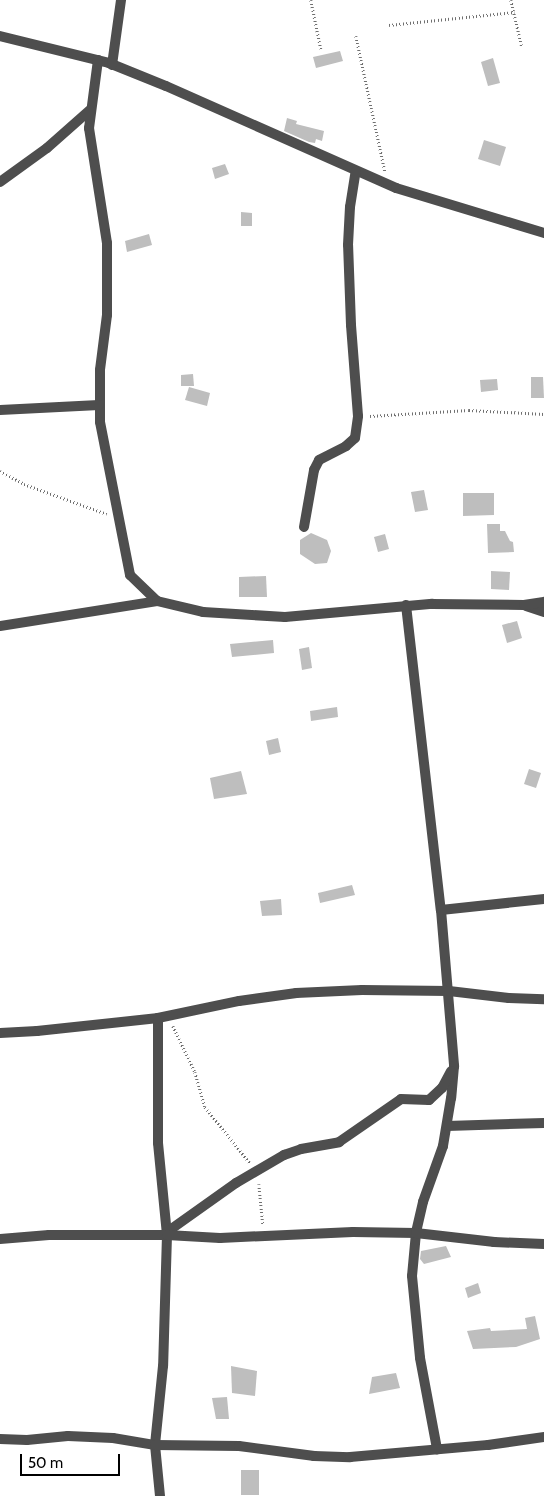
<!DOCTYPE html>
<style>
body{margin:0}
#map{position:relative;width:544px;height:1496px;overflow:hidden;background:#fff;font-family:Cabin,sans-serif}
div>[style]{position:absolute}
.building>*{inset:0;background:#bebebe}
.path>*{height:2.5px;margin-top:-1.25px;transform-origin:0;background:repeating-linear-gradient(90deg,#707070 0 1px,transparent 0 3.5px)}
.street>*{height:10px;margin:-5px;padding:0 5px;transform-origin:5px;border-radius:5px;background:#4e4e4e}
span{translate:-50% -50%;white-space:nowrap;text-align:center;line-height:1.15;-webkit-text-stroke:4px #fff;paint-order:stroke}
.scale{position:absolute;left:20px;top:1454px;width:100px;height:22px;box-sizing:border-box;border:2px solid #000;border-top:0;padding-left:6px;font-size:15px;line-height:18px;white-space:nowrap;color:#000;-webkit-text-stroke:4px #fff;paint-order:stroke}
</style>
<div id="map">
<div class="building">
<i style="clip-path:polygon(340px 51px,343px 61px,316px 68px,313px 57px)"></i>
<i style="clip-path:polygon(493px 58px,500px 83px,488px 86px,481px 62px)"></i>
<i style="clip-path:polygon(287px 118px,297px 121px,296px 124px,324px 131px,322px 141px,316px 139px,315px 143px,309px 142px,284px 131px)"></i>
<i style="clip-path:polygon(484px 140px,506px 147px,500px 166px,478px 159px)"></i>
<i style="clip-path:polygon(225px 164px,229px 174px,215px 179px,212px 168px)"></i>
<i style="clip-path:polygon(241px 212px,252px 213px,252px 226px,241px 226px)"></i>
<i style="clip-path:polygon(149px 234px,152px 245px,127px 252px,125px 241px)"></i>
<i style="clip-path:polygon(193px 374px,194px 386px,181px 386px,181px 375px)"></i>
<i style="clip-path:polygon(531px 377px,543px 377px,544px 398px,531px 398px)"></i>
<i style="clip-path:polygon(497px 379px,498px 390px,481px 392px,480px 380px)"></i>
<i style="clip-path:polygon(189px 387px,210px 393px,207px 406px,185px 400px)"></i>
<i style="clip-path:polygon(424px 490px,428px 510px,415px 512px,411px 492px)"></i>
<i style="clip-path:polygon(463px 493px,494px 493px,494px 515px,463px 516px)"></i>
<i style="clip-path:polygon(487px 524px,500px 524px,500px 531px,505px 531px,510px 541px,513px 542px,514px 552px,488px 553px)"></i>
<i style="clip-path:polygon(311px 533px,327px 540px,331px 551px,327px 563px,315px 564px,300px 554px,300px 540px)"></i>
<i style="clip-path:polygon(385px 534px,389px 549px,378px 552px,374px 537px)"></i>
<i style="clip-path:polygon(491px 571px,510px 572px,509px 590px,491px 589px)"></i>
<i style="clip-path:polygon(266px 576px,267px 597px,239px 597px,239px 577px)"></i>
<i style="clip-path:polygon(517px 621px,522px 638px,507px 643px,502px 625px)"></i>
<i style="clip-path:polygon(273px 640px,274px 653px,232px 657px,230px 644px)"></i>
<i style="clip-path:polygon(309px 647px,312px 668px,302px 670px,299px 649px)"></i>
<i style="clip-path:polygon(337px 707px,338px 717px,311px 721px,310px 711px)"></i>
<i style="clip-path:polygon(278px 738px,281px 752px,269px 755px,266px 741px)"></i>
<i style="clip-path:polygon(529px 769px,541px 773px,536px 788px,524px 784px)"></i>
<i style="clip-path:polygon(241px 771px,247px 794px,214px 799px,210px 778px)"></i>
<i style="clip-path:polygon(352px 885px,355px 895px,320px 903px,318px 893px)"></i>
<i style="clip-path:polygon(281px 899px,282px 915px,262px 916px,260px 901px)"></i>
<i style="clip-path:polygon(446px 1246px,451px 1257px,424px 1264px,420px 1259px,421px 1251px)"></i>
<i style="clip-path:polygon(478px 1283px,481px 1293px,468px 1298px,465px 1288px)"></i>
<i style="clip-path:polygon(535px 1316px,540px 1339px,516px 1347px,473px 1349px,467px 1331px,490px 1328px,491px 1331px,527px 1329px,525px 1318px)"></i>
<i style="clip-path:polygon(231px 1366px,257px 1371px,255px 1396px,232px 1393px)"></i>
<i style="clip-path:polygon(396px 1373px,400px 1388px,369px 1394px,372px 1377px)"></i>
<i style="clip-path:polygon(227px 1397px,229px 1419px,216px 1419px,212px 1398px)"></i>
<i style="clip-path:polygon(241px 1470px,259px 1470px,259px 1495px,241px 1495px)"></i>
</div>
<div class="path">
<i style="left:311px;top:0;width:50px;rotate:78.5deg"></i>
<i style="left:511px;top:0;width:48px;rotate:76.8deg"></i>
<i style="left:389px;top:25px;width:126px;rotate:-5.9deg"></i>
<i style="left:356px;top:36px;width:138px;rotate:77.9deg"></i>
<i style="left:370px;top:416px;width:99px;rotate:-3.5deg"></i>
<i style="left:469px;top:410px;width:75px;rotate:3.1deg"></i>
<i style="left:0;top:471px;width:27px;rotate:28deg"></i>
<i style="left:24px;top:484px;width:88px;rotate:19.9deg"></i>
<i style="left:173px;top:1026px;width:51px;rotate:64.4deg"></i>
<i style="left:195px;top:1072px;width:36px;rotate:74deg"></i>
<i style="left:205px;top:1107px;width:72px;rotate:51.2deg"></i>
<i style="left:259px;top:1184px;width:41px;rotate:84.4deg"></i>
</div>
<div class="street">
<i style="left:0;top:36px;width:112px;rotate:13.9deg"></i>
<i style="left:109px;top:63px;width:61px;rotate:22deg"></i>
<i style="left:166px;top:86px;width:252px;rotate:23.9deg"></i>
<i style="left:396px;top:188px;width:155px;rotate:16.9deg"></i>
<i style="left:98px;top:60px;width:69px;rotate:97.5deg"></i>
<i style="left:89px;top:128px;width:116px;rotate:81.1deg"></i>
<i style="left:107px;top:243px;width:72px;rotate:90deg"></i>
<i style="left:107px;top:315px;width:55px;rotate:97.3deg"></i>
<i style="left:100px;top:370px;width:52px;rotate:90deg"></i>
<i style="left:100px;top:422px;width:156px;rotate:78.9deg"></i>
<i style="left:130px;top:575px;width:37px;rotate:44deg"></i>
<i style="left:112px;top:65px;width:66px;rotate:-82.1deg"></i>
<i style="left:0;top:182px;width:58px;rotate:-35.9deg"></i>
<i style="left:47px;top:148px;width:57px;rotate:-41.5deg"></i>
<i style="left:0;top:410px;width:99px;rotate:-2.9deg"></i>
<i style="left:304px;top:527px;width:58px;rotate:-80deg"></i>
<i style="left:314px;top:470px;width:11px;rotate:-63deg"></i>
<i style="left:319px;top:460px;width:30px;rotate:-27deg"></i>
<i style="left:346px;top:446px;width:12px;rotate:-42deg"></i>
<i style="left:355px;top:438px;width:22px;rotate:-82deg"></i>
<i style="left:358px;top:416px;width:91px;rotate:-94.4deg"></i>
<i style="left:351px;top:325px;width:80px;rotate:-92.1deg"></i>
<i style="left:348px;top:245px;width:38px;rotate:-87deg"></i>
<i style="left:350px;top:207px;width:36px;rotate:-81deg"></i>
<i style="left:406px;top:605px;width:307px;rotate:83.5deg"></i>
<i style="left:441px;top:910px;width:157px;rotate:85.2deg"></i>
<i style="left:454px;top:1066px;width:32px;rotate:95deg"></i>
<i style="left:451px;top:1098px;width:49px;rotate:99.5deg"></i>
<i style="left:443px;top:1146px;width:59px;rotate:109.7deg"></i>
<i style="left:423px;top:1202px;width:32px;rotate:103deg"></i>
<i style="left:416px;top:1233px;width:43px;rotate:95.3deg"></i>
<i style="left:412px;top:1276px;width:82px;rotate:84.4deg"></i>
<i style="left:420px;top:1358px;width:93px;rotate:79.4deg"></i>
<i style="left:526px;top:606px;width:19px;rotate:18deg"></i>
<i style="left:0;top:626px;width:159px;rotate:-9deg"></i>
<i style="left:157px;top:601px;width:47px;rotate:13.4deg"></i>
<i style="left:203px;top:612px;width:82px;rotate:3.5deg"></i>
<i style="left:285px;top:617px;width:148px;rotate:-5.1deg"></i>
<i style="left:432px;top:604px;width:92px;rotate:0.6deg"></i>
<i style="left:524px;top:605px;width:20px;rotate:-9deg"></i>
<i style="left:441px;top:910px;width:104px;rotate:-6.1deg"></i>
<i style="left:158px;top:1018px;width:125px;rotate:90deg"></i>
<i style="left:158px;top:1143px;width:92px;rotate:84.4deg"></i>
<i style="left:167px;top:1235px;width:131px;rotate:91.7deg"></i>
<i style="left:163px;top:1366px;width:79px;rotate:95.8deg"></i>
<i style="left:155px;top:1445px;width:51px;rotate:84.4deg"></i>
<i style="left:0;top:1033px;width:37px;rotate:-3deg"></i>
<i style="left:37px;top:1031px;width:122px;rotate:-6.1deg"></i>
<i style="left:158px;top:1018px;width:83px;rotate:-11.9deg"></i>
<i style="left:239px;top:1001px;width:58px;rotate:-8deg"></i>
<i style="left:296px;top:993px;width:66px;rotate:-2.6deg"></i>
<i style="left:362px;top:990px;width:87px;rotate:0.7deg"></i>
<i style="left:449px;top:991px;width:60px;rotate:6.7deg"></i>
<i style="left:509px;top:998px;width:35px;rotate:2deg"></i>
<i style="left:447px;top:1126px;width:97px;rotate:-1.8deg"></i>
<i style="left:167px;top:1232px;width:85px;rotate:-35.4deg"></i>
<i style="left:236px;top:1183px;width:56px;rotate:-30.3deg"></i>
<i style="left:284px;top:1155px;width:18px;rotate:-19deg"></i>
<i style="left:301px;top:1149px;width:39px;rotate:-10deg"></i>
<i style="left:339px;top:1142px;width:75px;rotate:-34.7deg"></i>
<i style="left:401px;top:1099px;width:28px;rotate:2deg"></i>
<i style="left:429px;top:1100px;width:18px;rotate:-43deg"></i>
<i style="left:442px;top:1088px;width:19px;rotate:-62deg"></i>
<i style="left:0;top:1239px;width:49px;rotate:-4.7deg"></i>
<i style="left:49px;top:1235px;width:118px"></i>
<i style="left:167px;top:1235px;width:53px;rotate:3.2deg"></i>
<i style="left:220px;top:1238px;width:133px;rotate:-2.6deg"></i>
<i style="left:353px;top:1232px;width:63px;rotate:0.9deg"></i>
<i style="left:416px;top:1233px;width:79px;rotate:6.6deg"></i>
<i style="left:494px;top:1242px;width:50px;rotate:2.3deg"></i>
<i style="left:0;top:1439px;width:27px;rotate:2deg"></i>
<i style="left:27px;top:1440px;width:41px;rotate:-5.6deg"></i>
<i style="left:68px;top:1436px;width:45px;rotate:2.5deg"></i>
<i style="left:113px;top:1438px;width:43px;rotate:9.5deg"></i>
<i style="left:155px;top:1445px;width:84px;rotate:0.7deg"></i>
<i style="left:239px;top:1446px;width:76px;rotate:7.6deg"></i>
<i style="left:314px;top:1456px;width:36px;rotate:2deg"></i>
<i style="left:350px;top:1457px;width:139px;rotate:-5deg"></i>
<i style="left:488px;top:1445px;width:57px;rotate:-8.1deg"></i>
</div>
<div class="scale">50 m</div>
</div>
